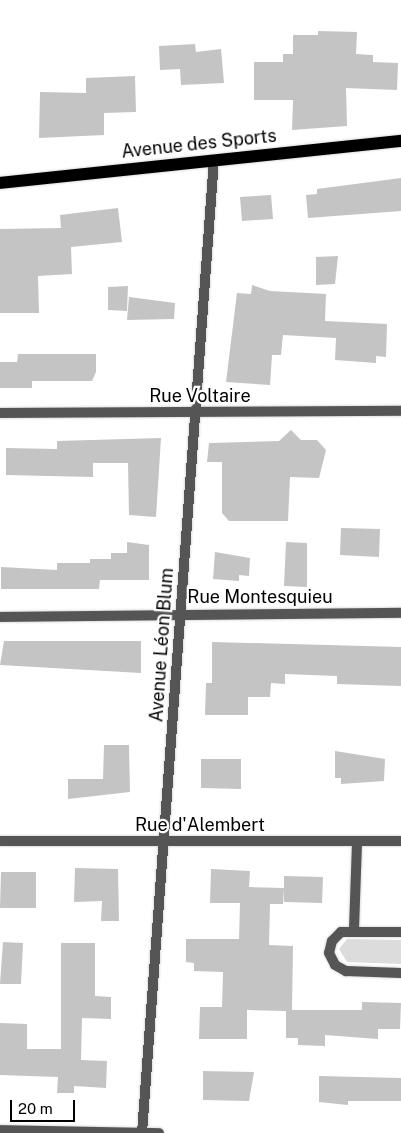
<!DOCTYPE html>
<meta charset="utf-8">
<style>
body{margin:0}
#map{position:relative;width:401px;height:1133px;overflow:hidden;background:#fff;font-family:"Public Sans",sans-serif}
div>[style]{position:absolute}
.green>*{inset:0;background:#dcdcdc}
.building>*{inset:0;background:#c4c4c4}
.roads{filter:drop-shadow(0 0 1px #dbdbdb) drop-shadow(0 0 1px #dbdbdb)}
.service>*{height:10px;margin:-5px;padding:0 5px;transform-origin:5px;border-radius:5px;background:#555}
.minor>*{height:10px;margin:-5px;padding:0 5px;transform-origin:5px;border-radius:5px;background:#555}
.primary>*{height:12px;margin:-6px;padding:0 6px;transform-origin:6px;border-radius:6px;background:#000}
span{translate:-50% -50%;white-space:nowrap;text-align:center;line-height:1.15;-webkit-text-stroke:4.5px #fff;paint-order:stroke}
.street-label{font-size:18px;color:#000}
.scale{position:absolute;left:10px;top:1100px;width:65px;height:22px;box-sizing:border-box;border:2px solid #000;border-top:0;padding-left:6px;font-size:15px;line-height:18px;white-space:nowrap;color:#000;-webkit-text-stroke:4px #fff;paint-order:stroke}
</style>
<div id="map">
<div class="green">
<i style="clip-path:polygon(347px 939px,401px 940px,401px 964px,347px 962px,339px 949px)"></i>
</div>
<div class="building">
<i style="clip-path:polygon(318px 31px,357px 32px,356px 54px,373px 55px,373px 62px,398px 63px,397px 90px,346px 88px,347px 126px,292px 130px,293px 100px,254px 100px,254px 62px,283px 62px,283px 54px,293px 54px,293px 35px,318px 35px)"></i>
<i style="clip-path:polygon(195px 44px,196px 52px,221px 49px,224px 83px,181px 85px,180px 69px,160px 70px,159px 46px)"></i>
<i style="clip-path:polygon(135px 76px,136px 112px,104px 113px,104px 135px,39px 138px,40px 92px,86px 93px,86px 78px)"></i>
<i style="clip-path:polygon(401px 178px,401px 211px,308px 218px,306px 195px,317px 194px,317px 189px)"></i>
<i style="clip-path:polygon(271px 195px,273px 219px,242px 221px,240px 197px)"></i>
<i style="clip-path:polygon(118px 208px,122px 242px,71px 247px,72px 274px,38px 276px,39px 313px,0 313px,0 229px,61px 228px,60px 215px)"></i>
<i style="clip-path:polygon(338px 256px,335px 284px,316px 285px,316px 257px)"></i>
<i style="clip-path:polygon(252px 285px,270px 291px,326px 294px,325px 321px,387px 324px,386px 357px,376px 356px,376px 363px,335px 360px,336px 338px,283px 335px,281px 355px,272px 355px,270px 385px,226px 382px,237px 293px,251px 294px)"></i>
<i style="clip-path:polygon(128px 286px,127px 311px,108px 310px,108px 287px)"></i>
<i style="clip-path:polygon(129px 297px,175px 303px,174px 319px,127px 320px)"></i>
<i style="clip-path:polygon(18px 354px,96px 354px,96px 372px,92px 381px,32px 381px,32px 388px,0 388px,0 362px,17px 362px)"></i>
<i style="clip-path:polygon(291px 430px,301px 440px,317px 440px,326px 450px,319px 478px,290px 477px,288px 521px,229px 521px,222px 513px,222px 462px,207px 462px,209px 443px,279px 441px)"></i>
<i style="clip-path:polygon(161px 438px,156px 517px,129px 515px,128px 463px,93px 463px,93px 477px,6px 475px,6px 448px,57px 449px,57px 441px)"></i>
<i style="clip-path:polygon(341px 528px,380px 529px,379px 557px,340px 555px)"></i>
<i style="clip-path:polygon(127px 542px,149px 545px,149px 580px,100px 580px,99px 589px,1px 589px,1px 567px,57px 570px,57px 563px,90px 563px,90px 559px,111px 559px,111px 553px,127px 553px)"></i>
<i style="clip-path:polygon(286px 542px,307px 543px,307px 587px,284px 586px)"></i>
<i style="clip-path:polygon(215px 552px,250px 558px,249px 576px,239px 575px,239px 581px,213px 579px)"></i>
<i style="clip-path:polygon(4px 641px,141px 641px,141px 673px,0 665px)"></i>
<i style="clip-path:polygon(212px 642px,401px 647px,401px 686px,337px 684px,337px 676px,285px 674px,285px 684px,271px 683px,270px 697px,248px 697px,248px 715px,205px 715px,206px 683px,212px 683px)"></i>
<i style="clip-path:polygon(104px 745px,129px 745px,130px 792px,68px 799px,68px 779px,103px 779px)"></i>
<i style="clip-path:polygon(335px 751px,385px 759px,384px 781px,341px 784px,341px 778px,335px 778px)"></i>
<i style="clip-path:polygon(201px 759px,241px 759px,241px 789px,201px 788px)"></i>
<i style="clip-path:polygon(75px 868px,118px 869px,119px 921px,101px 921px,102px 901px,74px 902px)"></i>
<i style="clip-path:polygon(211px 869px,250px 871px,249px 887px,284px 888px,283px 904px,270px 904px,269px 945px,293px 946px,292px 1010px,362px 1010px,362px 1002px,401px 1003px,400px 1029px,378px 1029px,378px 1039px,325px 1035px,325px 1046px,298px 1045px,298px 1038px,286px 1038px,286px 1011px,247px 1010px,247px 1039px,199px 1039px,200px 1007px,222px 1007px,223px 972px,194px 971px,194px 963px,186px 962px,186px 939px,239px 939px,240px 903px,210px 903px)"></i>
<i style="clip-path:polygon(1px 872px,36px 872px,36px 908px,0 908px)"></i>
<i style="clip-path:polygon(284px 876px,323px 877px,322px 903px,284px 902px)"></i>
<i style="clip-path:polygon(3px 942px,23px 943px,21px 984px,0 984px)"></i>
<i style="clip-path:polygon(61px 943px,95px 943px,95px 996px,111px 997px,111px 1019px,82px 1018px,81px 1060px,107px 1061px,106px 1088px,74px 1086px,74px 1093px,57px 1093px,58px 1077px,0 1075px,0 1023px,27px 1024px,27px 1049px,61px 1049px)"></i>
<i style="clip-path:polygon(203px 1071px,254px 1072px,249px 1101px,203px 1100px)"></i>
<i style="clip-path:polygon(319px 1076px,401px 1078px,401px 1101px,348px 1101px,348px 1105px,319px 1102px)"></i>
</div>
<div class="roads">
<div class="service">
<i style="left:354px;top:929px;width:88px;rotate:-88deg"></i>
<i style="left:401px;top:932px;width:60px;rotate:180deg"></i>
<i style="left:341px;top:932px;width:13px;rotate:135deg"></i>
<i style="left:332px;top:941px;width:12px;rotate:104deg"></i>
<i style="left:329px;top:953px;width:13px;rotate:63deg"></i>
<i style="left:335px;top:965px;width:13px;rotate:29deg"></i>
<i style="left:346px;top:971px;width:55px;rotate:2.1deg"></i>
</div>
<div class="minor">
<i style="left:0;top:413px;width:401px;rotate:-0.3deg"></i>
<i style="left:0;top:617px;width:401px;rotate:-0.6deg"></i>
<i style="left:0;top:841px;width:401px"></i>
<i style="left:0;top:1130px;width:159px;rotate:1.1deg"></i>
<i style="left:142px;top:1133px;width:976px;rotate:-85.77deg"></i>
</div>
<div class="primary">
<i style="left:0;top:183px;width:403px;rotate:-6deg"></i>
</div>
</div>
<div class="street-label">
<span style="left:199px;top:144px;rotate:-6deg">Avenue des Sports</span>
<span style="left:200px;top:396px">Rue Voltaire</span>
<span style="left:260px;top:597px">Rue Montesquieu</span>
<span style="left:162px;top:645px;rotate:-86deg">Avenue Léon Blum</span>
<span style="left:200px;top:825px">Rue d'Alembert</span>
</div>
<div class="scale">20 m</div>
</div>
